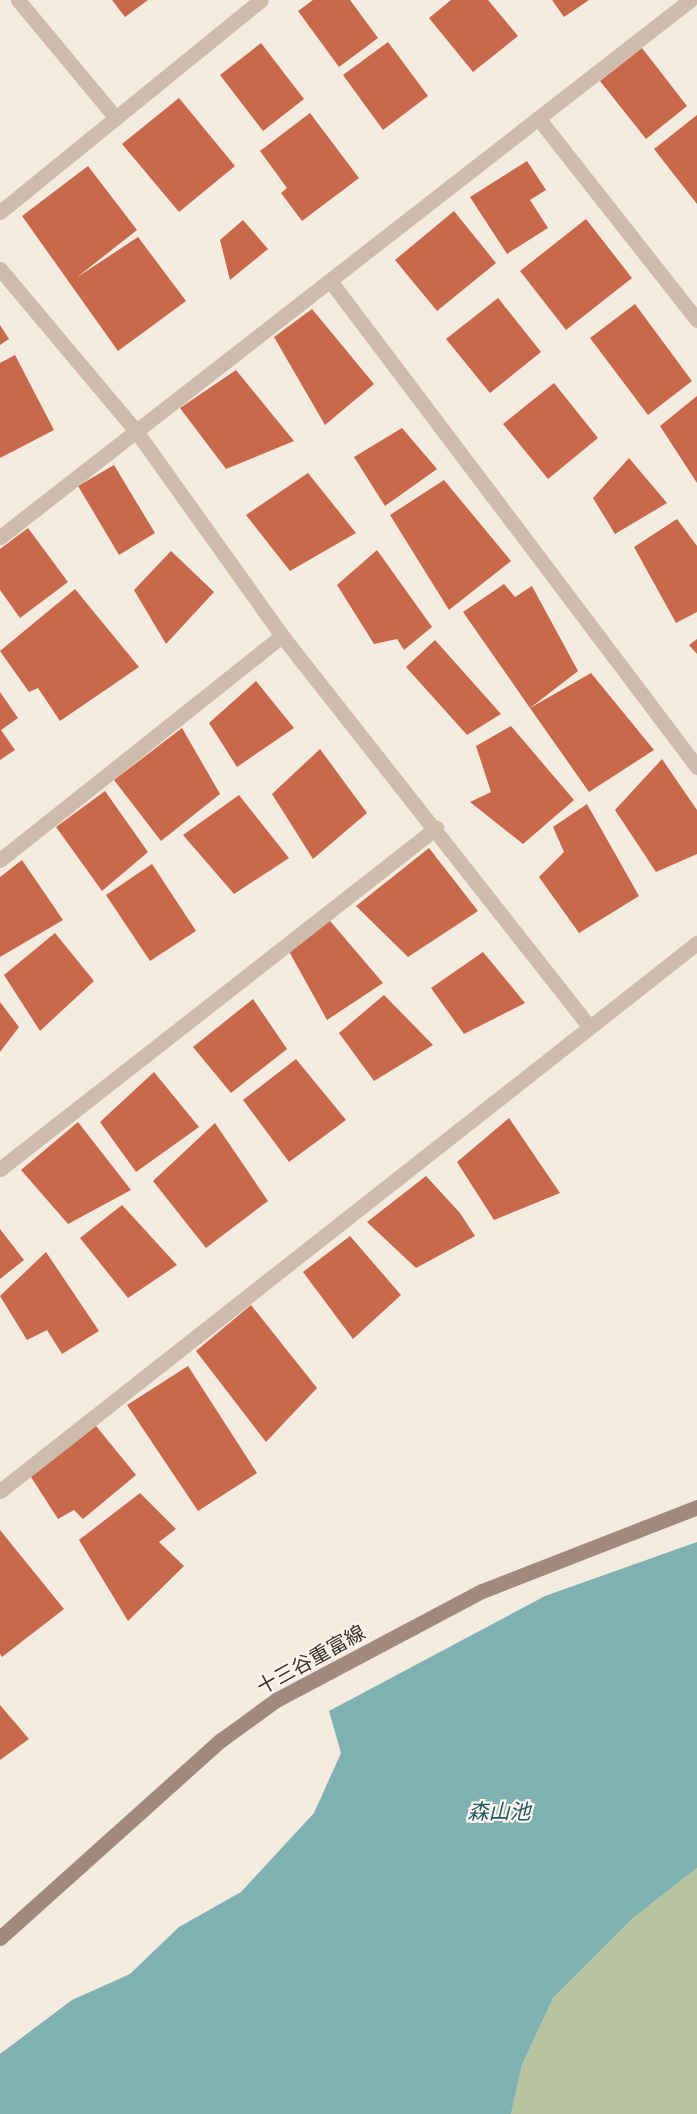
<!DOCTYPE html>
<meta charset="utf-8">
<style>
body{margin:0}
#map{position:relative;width:697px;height:2114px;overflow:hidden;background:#f4ebe1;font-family:Roboto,"Noto Sans JP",sans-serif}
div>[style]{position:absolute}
.green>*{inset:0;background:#b8c4a0}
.water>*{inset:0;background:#7fb0b2}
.building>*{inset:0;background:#c8694b}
.street>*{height:15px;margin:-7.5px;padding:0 7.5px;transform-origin:7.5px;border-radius:7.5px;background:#cdbbac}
.secondary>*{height:15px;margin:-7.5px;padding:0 7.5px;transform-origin:7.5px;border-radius:7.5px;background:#a18a7d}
span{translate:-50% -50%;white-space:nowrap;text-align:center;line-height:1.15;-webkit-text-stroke:4.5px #fbf5ee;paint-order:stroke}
.street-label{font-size:20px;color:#3b302b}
.water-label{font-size:21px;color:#1f5a5e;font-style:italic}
</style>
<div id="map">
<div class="green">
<i style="clip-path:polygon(697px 1868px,697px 2114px,511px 2114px,522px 2065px,553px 1998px,633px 1918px)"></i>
</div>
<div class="water">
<i style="clip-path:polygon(697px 1542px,697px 1868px,633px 1918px,553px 1998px,522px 2065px,511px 2114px,0 2114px,0 2054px,72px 2000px,130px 1974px,179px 1927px,241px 1892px,314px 1813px,341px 1753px,329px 1711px,545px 1596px)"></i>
</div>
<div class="building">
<i style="clip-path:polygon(112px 0,148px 0,125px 17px)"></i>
<i style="clip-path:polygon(313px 0,350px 0,378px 38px,339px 67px,298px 11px)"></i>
<i style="clip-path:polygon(451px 0,488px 0,518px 36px,473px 72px,429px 18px)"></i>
<i style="clip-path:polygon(552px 0,589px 0,564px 17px)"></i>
<i style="clip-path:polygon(388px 42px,428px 96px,383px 130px,343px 75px)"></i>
<i style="clip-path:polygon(261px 43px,304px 99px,263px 131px,220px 75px)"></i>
<i style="clip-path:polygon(642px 48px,687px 106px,646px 139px,600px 81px)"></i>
<i style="clip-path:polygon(179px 98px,235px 166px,179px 212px,122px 144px)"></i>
<i style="clip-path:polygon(310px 113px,359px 178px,302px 221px,281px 193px,287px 188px,260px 151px)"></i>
<i style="clip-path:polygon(697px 115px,697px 204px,654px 149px)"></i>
<i style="clip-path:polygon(527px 161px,546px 190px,530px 200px,548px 228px,507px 254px,470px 197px)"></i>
<i style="clip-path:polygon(88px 166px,137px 230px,76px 278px,138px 237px,186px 301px,118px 351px,22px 216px)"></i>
<i style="clip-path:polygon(454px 211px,496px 263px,437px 311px,395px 260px)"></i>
<i style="clip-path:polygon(586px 219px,632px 278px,566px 330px,520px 271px)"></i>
<i style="clip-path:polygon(243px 220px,268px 249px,230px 280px,220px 240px)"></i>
<i style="clip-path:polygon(498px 298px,541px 352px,490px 393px,446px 339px)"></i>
<i style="clip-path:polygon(635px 304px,692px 381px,648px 415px,590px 338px)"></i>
<i style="clip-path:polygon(312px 309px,374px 384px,325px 425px,274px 337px)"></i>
<i style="clip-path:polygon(0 325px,9px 339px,0 345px)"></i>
<i style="clip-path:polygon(15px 355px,54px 430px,0 458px,0 363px)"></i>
<i style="clip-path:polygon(236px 370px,294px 441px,226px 469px,180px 408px)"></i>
<i style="clip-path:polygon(554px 383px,598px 438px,548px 479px,503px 424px)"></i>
<i style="clip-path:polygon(697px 396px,697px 483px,660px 426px)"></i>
<i style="clip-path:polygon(402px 428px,437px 469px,385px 506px,354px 457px)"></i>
<i style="clip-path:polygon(629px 458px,667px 503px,615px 534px,593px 498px)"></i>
<i style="clip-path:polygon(114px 465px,155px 533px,119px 555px,78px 486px)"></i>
<i style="clip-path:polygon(308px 473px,356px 533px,290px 571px,246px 515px)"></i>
<i style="clip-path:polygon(444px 480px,511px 561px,449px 610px,390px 515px)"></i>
<i style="clip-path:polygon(677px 519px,697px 546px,697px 612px,676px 623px,634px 547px)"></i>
<i style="clip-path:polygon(28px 528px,68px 582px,20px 618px,0 590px,0 549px)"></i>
<i style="clip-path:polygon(377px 550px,432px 627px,404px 650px,397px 639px,374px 644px,337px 585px)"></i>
<i style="clip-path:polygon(171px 551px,214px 592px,166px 644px,134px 590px)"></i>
<i style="clip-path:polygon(504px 584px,515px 597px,532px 586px,578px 671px,530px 708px,591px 673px,654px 750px,589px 792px,530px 708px,463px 612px)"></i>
<i style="clip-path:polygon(75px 589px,139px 667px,60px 721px,38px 688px,29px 692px,0 651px)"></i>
<i style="clip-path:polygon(697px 639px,697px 654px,689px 645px)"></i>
<i style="clip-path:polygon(435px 640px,501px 714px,467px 735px,406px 667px)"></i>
<i style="clip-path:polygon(256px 681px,294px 728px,237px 767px,209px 723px)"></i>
<i style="clip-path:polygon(0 692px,18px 718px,1px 730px,15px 750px,0 760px)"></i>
<i style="clip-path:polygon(511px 726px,574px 800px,523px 844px,470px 802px,491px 792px,476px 746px)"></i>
<i style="clip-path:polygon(182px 728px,220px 794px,161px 841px,114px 780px)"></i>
<i style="clip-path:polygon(320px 749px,367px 813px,313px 859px,272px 794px)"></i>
<i style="clip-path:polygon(662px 759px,697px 810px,697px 854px,656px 872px,615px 810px)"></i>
<i style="clip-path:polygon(105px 791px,148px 852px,102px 891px,56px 827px)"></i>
<i style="clip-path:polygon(239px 795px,289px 858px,234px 894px,183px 835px)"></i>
<i style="clip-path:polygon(587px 804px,639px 896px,579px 933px,539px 877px,564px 852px,553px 827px)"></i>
<i style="clip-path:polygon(429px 848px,478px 911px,408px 957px,356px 906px)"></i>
<i style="clip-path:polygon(22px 860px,63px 920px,0 957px,0 877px)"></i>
<i style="clip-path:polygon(152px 864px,196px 931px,150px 961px,106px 895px)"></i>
<i style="clip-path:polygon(325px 915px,383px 983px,327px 1020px,286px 946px)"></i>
<i style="clip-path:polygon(55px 933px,94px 981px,40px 1031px,4px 975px)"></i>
<i style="clip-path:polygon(483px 952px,525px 1003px,464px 1034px,431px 988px)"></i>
<i style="clip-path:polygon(384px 995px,433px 1045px,374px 1081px,339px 1033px)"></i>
<i style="clip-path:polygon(253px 999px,287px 1049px,231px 1093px,193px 1047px)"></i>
<i style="clip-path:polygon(0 1002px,19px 1027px,0 1052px)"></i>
<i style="clip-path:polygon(296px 1059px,346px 1120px,289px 1162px,243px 1100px)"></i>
<i style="clip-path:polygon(154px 1072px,199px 1127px,136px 1172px,100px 1122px)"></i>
<i style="clip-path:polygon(509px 1118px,560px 1193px,494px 1220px,457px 1162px)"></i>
<i style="clip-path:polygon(78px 1122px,131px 1190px,68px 1224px,21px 1170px)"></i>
<i style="clip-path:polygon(215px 1123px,268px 1201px,206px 1248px,153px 1181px)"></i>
<i style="clip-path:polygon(426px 1176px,460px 1213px,475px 1236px,416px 1268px,367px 1222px)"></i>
<i style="clip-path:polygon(122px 1205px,177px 1265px,128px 1298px,80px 1238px)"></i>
<i style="clip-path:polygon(0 1229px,24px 1260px,0 1279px)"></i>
<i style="clip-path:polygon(350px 1236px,401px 1295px,353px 1339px,303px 1272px)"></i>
<i style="clip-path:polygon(46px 1252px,99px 1331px,62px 1354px,47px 1330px,27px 1340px,0 1296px)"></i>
<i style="clip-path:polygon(251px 1305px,317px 1388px,266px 1442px,196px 1351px)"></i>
<i style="clip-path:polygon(188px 1366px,257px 1473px,198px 1511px,127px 1405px)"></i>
<i style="clip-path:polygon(96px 1426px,136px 1475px,83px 1519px,74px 1510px,58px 1519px,31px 1477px)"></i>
<i style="clip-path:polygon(140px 1493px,176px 1529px,159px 1542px,184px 1566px,128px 1621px,79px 1540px)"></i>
<i style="clip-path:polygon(0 1530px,64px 1609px,2px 1657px,0 1654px)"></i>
<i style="clip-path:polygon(0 1705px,29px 1739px,0 1760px)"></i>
</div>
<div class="street">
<i style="left:18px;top:0;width:153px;rotate:50.3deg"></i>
<i style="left:538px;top:118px;width:257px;rotate:51.8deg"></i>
<i style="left:0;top:212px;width:336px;rotate:-39.1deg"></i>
<i style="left:0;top:269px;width:212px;rotate:50deg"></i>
<i style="left:136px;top:431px;width:252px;rotate:54.5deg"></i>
<i style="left:282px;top:636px;width:496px;rotate:51.8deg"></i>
<i style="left:331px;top:282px;width:608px;rotate:52.96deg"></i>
<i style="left:0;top:537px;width:874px;rotate:-37.89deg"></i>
<i style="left:0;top:860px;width:360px;rotate:-38.5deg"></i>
<i style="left:0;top:1169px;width:554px;rotate:-38.03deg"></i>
<i style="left:0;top:1491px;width:887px;rotate:-38.18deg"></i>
</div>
<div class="secondary">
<i style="left:0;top:1938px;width:297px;rotate:-41.9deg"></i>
<i style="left:221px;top:1740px;width:68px;rotate:-36deg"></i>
<i style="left:276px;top:1700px;width:233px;rotate:-27.9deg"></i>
<i style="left:482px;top:1591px;width:231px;rotate:-21.3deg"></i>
</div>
<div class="street-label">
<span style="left:311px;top:1660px;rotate:-29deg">十三谷重富線</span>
</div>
<div class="water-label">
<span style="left:499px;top:1812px">森山池</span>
</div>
</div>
